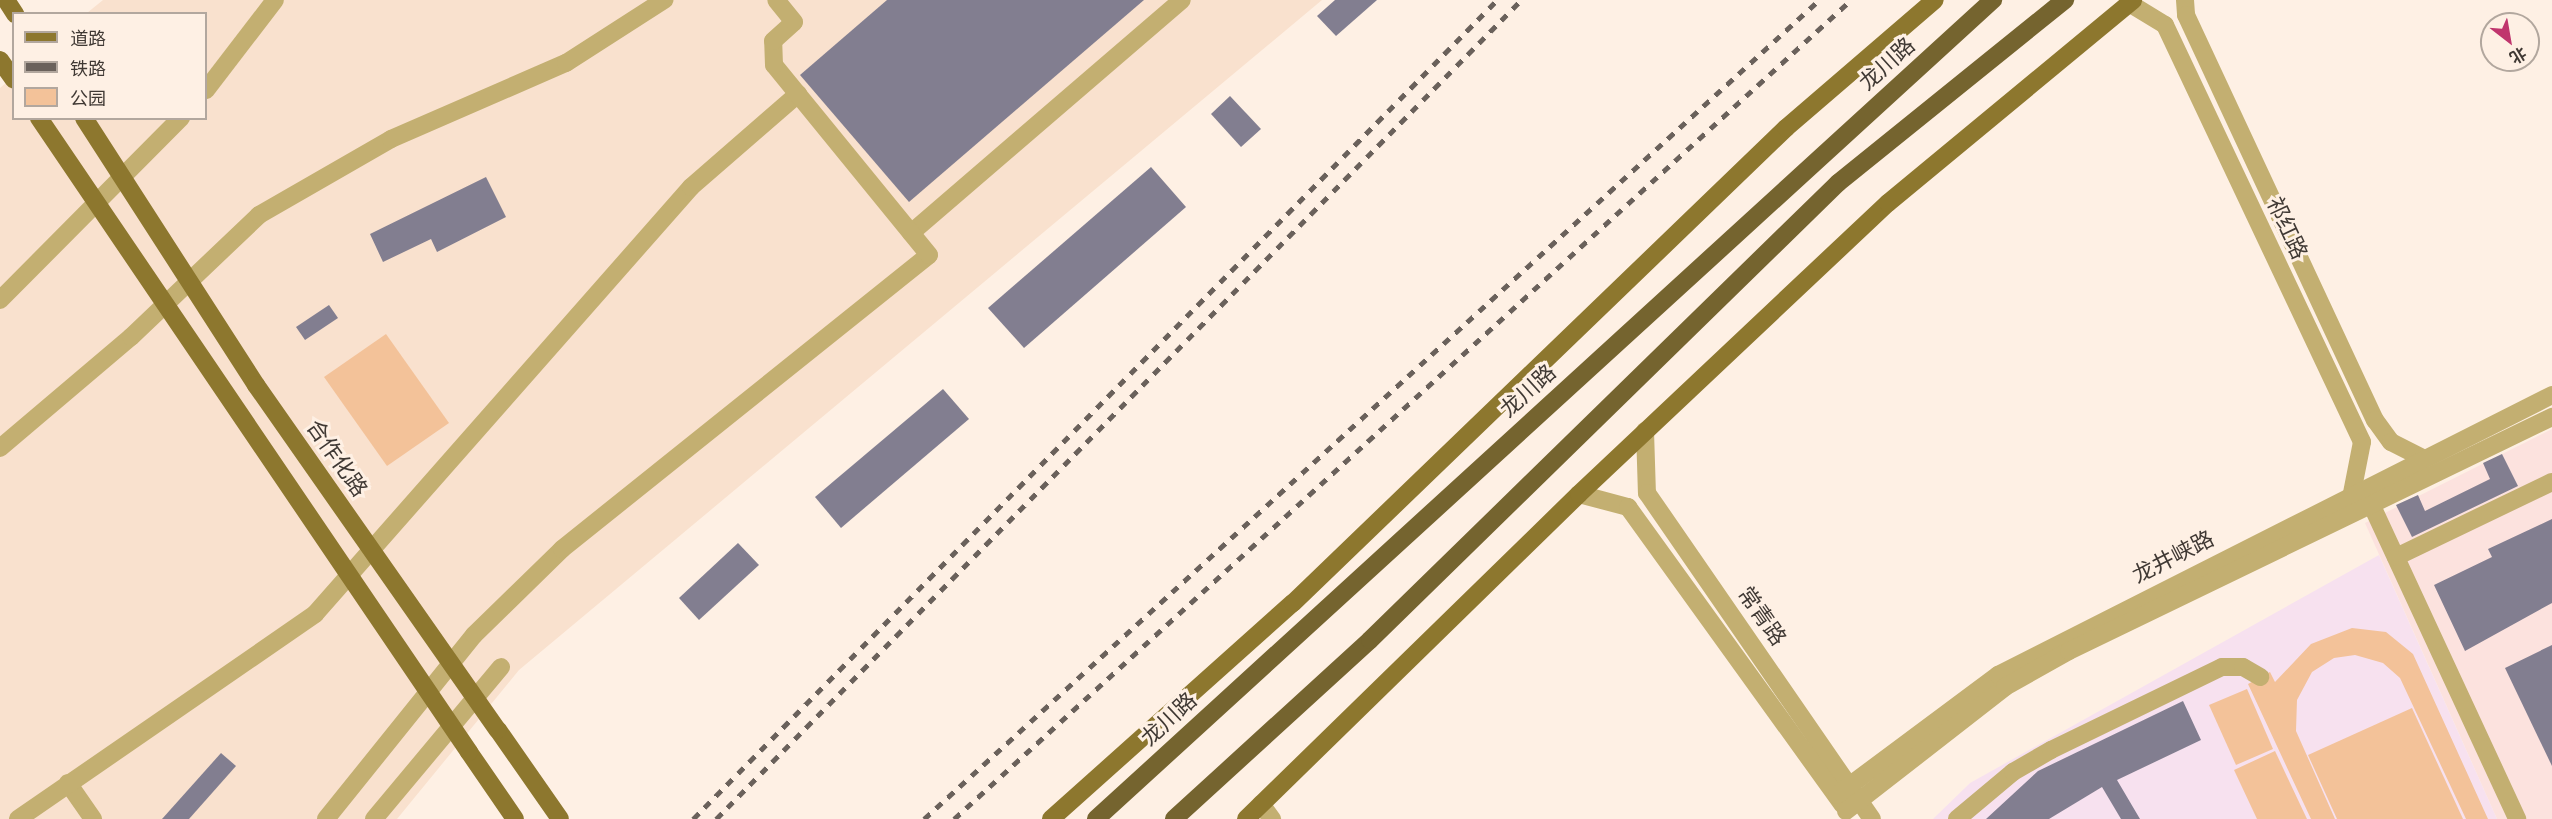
<!DOCTYPE html>
<meta charset="utf-8">
<style>
body{margin:0}
#map{position:relative;width:2552px;height:819px;overflow:hidden;background:#fef0e4;font-family:"PT Sans Narrow","Noto Sans SC",sans-serif}
div>[style]{position:absolute}
.commercial>*{inset:0;background:#fce2de}
.built>*{inset:0;background:#f9e1ce}
.education>*{inset:0;background:#f7e1ef}
.green>*{inset:0;background:#f3c299}
.building>*{inset:0;background:#827e90}
.minor>*{height:18px;margin:-9px;padding:0 9px;transform-origin:9px;border-radius:9px;background:#c3af71}
.major>*{height:18px;margin:-9px;padding:0 9px;transform-origin:9px;border-radius:9px;background:#8d772e}
.highway>*{height:18px;margin:-9px;padding:0 9px;transform-origin:9px;border-radius:9px;background:#75642f}
.rail>*{height:4.5px;margin-top:-2.25px;transform-origin:0;background:repeating-linear-gradient(90deg,#6a615b 0 8px,transparent 0 16px)}
.major-bridge>*{height:18px;margin:-9px;padding:0 9px;transform-origin:9px;border-radius:9px;background:#8d772e}
span{translate:-50% -50%;white-space:nowrap;text-align:center;line-height:1.15;-webkit-text-stroke:6px #fef0e4;paint-order:stroke}
.street-label{font-size:22px;color:#403934}
.legend{position:absolute;left:12px;top:12px;width:195px;height:108px;box-sizing:border-box;background:#fef0e4;border:2px solid #b2a79e;margin:0;padding:8px 10px;list-style:none;font-size:18px;color:#403934}
.legend li{display:flex;align-items:center;gap:12px;height:30px}
.legend b{width:30px;border:2px solid #b2a79e}
.north{position:absolute;left:2480px;top:12px;width:60px;height:60px;box-sizing:border-box;background:#fef0e4;border:2px solid #b2a79e;border-radius:50%;rotate:149deg;font-size:16px;font-weight:700;line-height:24px;text-align:center;color:#403934}
.north::after{content:'';display:block;margin:auto;width:21px;height:27px;background:#c0356d;clip-path:polygon(50% 0,100% 100%,50% 72%,0 100%)}
</style>
<div id="map">
<div class="commercial">
<i style="clip-path:polygon(2552px 429px,2552px 819px,2497px 819px,2365px 523px)"></i>
</div>
<div class="built">
<i style="clip-path:polygon(103px 0,1322px 0,519px 670px,397px 819px,0 819px,0 88px,13px 77px,14px 118px,206px 118px,206px 14px,87px 13px)"></i>
</div>
<div class="education">
<i style="clip-path:polygon(2379px 555px,2497px 819px,1933px 819px,1970px 783px)"></i>
</div>
<div class="green">
<i style="clip-path:polygon(386px 334px,449px 423px,387px 466px,324px 377px)"></i>
<i style="clip-path:polygon(2352px 628px,2386px 632px,2413px 654px,2488px 819px,2466px 819px,2400px 678px,2383px 663px,2355px 655px,2334px 658px,2312px 672px,2297px 700px,2296px 731px,2335px 819px,2311px 819px,2248px 684px,2270px 672px,2275px 682px,2311px 644px)"></i>
<i style="clip-path:polygon(2247px 689px,2273px 749px,2236px 765px,2209px 705px)"></i>
<i style="clip-path:polygon(2412px 708px,2463px 819px,2337px 819px,2308px 755px)"></i>
<i style="clip-path:polygon(2275px 751px,2307px 819px,2257px 819px,2234px 770px)"></i>
</div>
<div class="building">
<i style="clip-path:polygon(887px 0,1144px 0,909px 202px,800px 75px)"></i>
<i style="clip-path:polygon(1335px 0,1377px 0,1336px 36px,1317px 16px)"></i>
<i style="clip-path:polygon(1230px 96px,1261px 129px,1241px 147px,1211px 114px)"></i>
<i style="clip-path:polygon(1151px 167px,1186px 207px,1024px 348px,988px 308px)"></i>
<i style="clip-path:polygon(486px 177px,506px 217px,437px 252px,431px 239px,383px 262px,370px 234px)"></i>
<i style="clip-path:polygon(329px 305px,338px 318px,305px 340px,296px 327px)"></i>
<i style="clip-path:polygon(943px 389px,969px 419px,841px 528px,815px 497px)"></i>
<i style="clip-path:polygon(2502px 454px,2518px 486px,2412px 537px,2396px 505px,2418px 495px,2425px 511px,2490px 479px,2483px 463px)"></i>
<i style="clip-path:polygon(2552px 519px,2552px 603px,2465px 651px,2434px 585px,2492px 557px,2488px 549px)"></i>
<i style="clip-path:polygon(738px 543px,759px 565px,699px 620px,679px 598px)"></i>
<i style="clip-path:polygon(2552px 645px,2552px 766px,2505px 668px)"></i>
<i style="clip-path:polygon(2183px 701px,2201px 740px,2117px 780px,2140px 819px,2121px 819px,2102px 787px,2049px 819px,1986px 819px,2038px 771px)"></i>
<i style="clip-path:polygon(221px 753px,236px 766px,189px 819px,162px 819px)"></i>
</div>
<div class="minor">
<i style="left:2185px;top:0;width:15px;rotate:86deg"></i>
<i style="left:2186px;top:15px;width:447px;rotate:65deg"></i>
<i style="left:2375px;top:420px;width:27px;rotate:54deg"></i>
<i style="left:2391px;top:442px;width:36px;rotate:27deg"></i>
<i style="left:2129px;top:3px;width:42px;rotate:31.4deg"></i>
<i style="left:2165px;top:25px;width:461px;rotate:64.7deg"></i>
<i style="left:2362px;top:442px;width:52px;rotate:101.1deg"></i>
<i style="left:206px;top:90px;width:113px;rotate:-52.5deg"></i>
<i style="left:911px;top:233px;width:357px;rotate:-40.7deg"></i>
<i style="left:0;top:300px;width:257px;rotate:-45.2deg"></i>
<i style="left:1645px;top:431px;width:62px;rotate:88.2deg"></i>
<i style="left:1647px;top:493px;width:396px;rotate:55.4deg"></i>
<i style="left:0;top:448px;width:172px;rotate:-40.3deg"></i>
<i style="left:131px;top:337px;width:177px;rotate:-43.6deg"></i>
<i style="left:259px;top:215px;width:152px;rotate:-29.9deg"></i>
<i style="left:391px;top:139px;width:191px;rotate:-23.5deg"></i>
<i style="left:566px;top:63px;width:117px;rotate:-32.7deg"></i>
<i style="left:1579px;top:494px;width:51px;rotate:14.9deg"></i>
<i style="left:1628px;top:507px;width:367px;rotate:54.2deg"></i>
<i style="left:2372px;top:506px;width:345px;rotate:65.1deg"></i>
<i style="left:2396px;top:557px;width:173px;rotate:-25.7deg"></i>
<i style="left:68px;top:783px;width:44px;rotate:55.2deg"></i>
<i style="left:1837px;top:795px;width:201px;rotate:-36.7deg"></i>
<i style="left:1998px;top:675px;width:621px;rotate:-26.81deg"></i>
<i style="left:1261px;top:804px;width:19px;rotate:54deg"></i>
<i style="left:1846px;top:811px;width:202px;rotate:-37.9deg"></i>
<i style="left:2005px;top:687px;width:73px;rotate:-29.4deg"></i>
<i style="left:2069px;top:651px;width:537px;rotate:-25.85deg"></i>
<i style="left:18px;top:819px;width:361px;rotate:-34.6deg"></i>
<i style="left:315px;top:614px;width:569px;rotate:-48.63deg"></i>
<i style="left:691px;top:187px;width:142px;rotate:-41deg"></i>
<i style="left:326px;top:819px;width:236px;rotate:-51.2deg"></i>
<i style="left:474px;top:635px;width:123px;rotate:-44.3deg"></i>
<i style="left:562px;top:549px;width:470px;rotate:-38.7deg"></i>
<i style="left:929px;top:255px;width:245px;rotate:-129.2deg"></i>
<i style="left:774px;top:65px;width:24px;rotate:-92deg"></i>
<i style="left:773px;top:41px;width:28px;rotate:-42deg"></i>
<i style="left:794px;top:22px;width:28px;rotate:-129deg"></i>
<i style="left:374px;top:819px;width:198px;rotate:-50.1deg"></i>
<i style="left:1957px;top:819px;width:73px;rotate:-40deg"></i>
<i style="left:2013px;top:772px;width:44px;rotate:-30.1deg"></i>
<i style="left:2051px;top:750px;width:190px;rotate:-25.9deg"></i>
<i style="left:2222px;top:667px;width:21px"></i>
<i style="left:2243px;top:667px;width:20px;rotate:30deg"></i>
</div>
<div class="major">
<i style="left:6px;top:0;width:17px;rotate:57deg"></i>
<i style="left:0;top:60px;width:24px;rotate:55deg"></i>
<i style="left:498px;top:730px;width:108px;rotate:55.1deg"></i>
<i style="left:469px;top:752px;width:81px;rotate:55.5deg"></i>
<i style="left:1051px;top:819px;width:324px;rotate:-41.8deg"></i>
<i style="left:1293px;top:603px;width:685px;rotate:-43.93deg"></i>
<i style="left:1786px;top:128px;width:196px;rotate:-40.7deg"></i>
<i style="left:1246px;top:819px;width:465px;rotate:-44.3deg"></i>
<i style="left:1579px;top:494px;width:424px;rotate:-43.3deg"></i>
<i style="left:1888px;top:203px;width:318px;rotate:-39.6deg"></i>
</div>
<div class="highway">
<i style="left:1096px;top:819px;width:1215px;rotate:-42.4deg"></i>
<i style="left:1174px;top:819px;width:265px;rotate:-42.4deg"></i>
<i style="left:1370px;top:640px;width:654px;rotate:-44.32deg"></i>
<i style="left:1838px;top:183px;width:292px;rotate:-38.9deg"></i>
</div>
<div class="rail">
<i style="left:693px;top:819px;width:1148px;rotate:-45.53deg"></i>
<i style="left:716px;top:819px;width:1148px;rotate:-45.49deg"></i>
<i style="left:924px;top:819px;width:1213px;rotate:-42.46deg"></i>
<i style="left:954px;top:819px;width:1215px;rotate:-42.4deg"></i>
</div>
<div class="major-bridge">
<i style="left:39px;top:118px;width:766px;rotate:55.85deg"></i>
<i style="left:84px;top:118px;width:318px;rotate:57.2deg"></i>
<i style="left:256px;top:385px;width:421px;rotate:55deg"></i>
</div>
<div class="street-label">
<span style="left:1887px;top:64px;rotate:-42deg">龙川路</span>
<span style="left:2287px;top:228px;rotate:65deg">祁红路</span>
<span style="left:1528px;top:391px;rotate:-42deg">龙川路</span>
<span style="left:337px;top:458px;rotate:55deg">合作化路</span>
<span style="left:2173px;top:557px;rotate:-27deg">龙井峡路</span>
<span style="left:1762px;top:616px;rotate:55deg">常青路</span>
<span style="left:1169px;top:719px;rotate:-43deg">龙川路</span>
</div>
<ul class="legend">
<li><b style="height:8px;background:#8d772e"></b>道路</li>
<li><b style="height:8px;background:#6a615b"></b>铁路</li>
<li><b style="height:16px;background:#f3c299"></b>公园</li>
</ul>
<div class="north">北</div>
</div>
